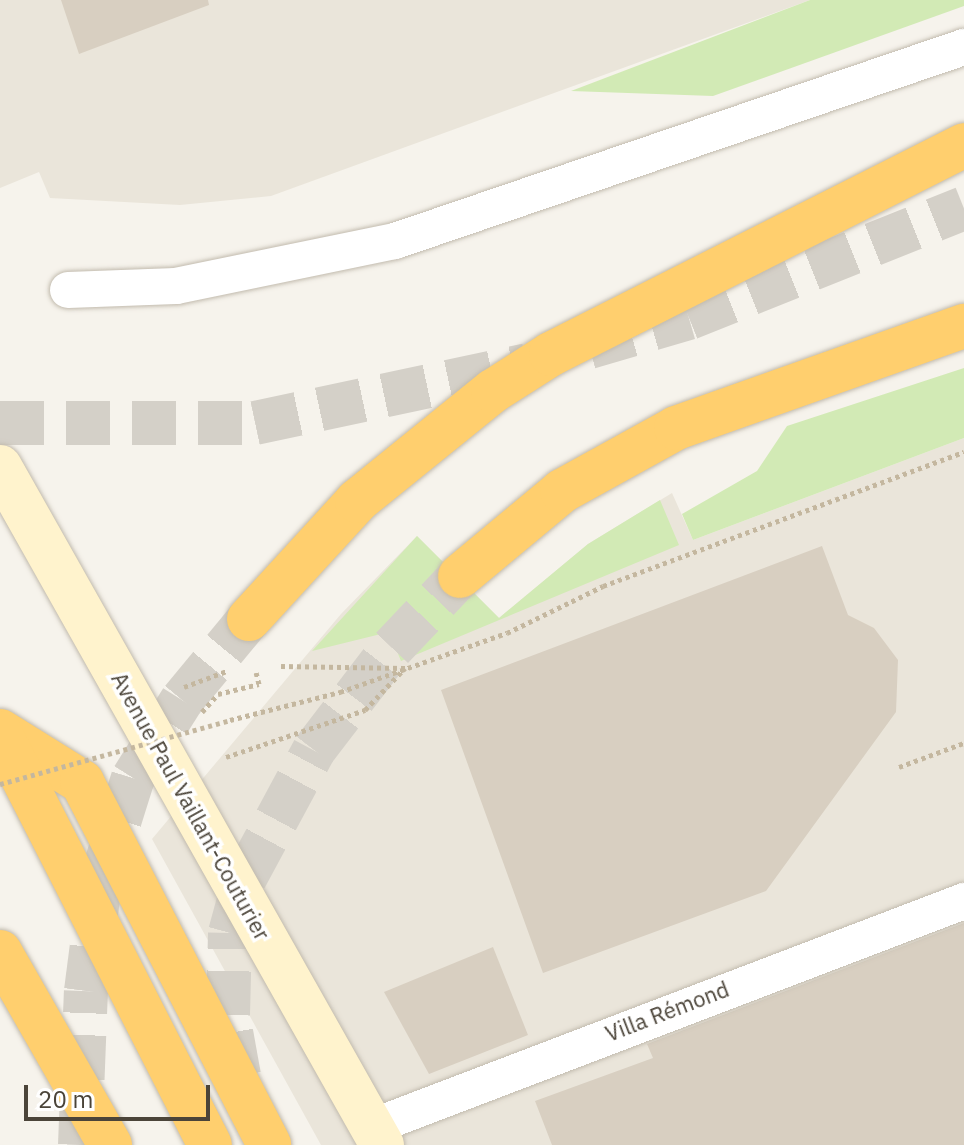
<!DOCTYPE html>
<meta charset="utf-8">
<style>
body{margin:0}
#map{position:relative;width:964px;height:1145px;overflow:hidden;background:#f6f3ec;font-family:"IBM Plex Sans",sans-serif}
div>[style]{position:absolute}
.residential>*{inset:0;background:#eae5da}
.green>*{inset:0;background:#d2eab5}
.building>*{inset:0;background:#d8cfc1}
.highway-tunnel>*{height:44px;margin-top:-22px;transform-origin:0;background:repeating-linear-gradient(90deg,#d4d0c8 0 44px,transparent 0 66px)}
.path>*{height:5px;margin-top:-2.5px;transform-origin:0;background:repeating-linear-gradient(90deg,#c4b79f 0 4px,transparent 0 8px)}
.roads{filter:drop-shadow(0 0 2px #c2bbae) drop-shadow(0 0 2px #c2bbae)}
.lane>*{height:36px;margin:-18px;padding:0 18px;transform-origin:18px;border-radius:18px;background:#fff}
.secondary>*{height:44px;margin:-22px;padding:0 22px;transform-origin:22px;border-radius:22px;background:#fff3cd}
.highway>*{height:44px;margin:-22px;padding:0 22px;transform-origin:22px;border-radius:22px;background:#ffcf6e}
.path-bridge>*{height:5px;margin-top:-2.5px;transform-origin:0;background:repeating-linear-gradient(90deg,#c4b79f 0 4px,transparent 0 8px)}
span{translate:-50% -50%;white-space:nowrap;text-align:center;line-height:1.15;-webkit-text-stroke:7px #fff;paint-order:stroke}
.street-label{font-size:22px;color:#4b4439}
.scale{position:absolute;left:24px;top:1085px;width:186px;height:36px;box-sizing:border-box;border:4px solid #4b4439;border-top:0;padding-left:10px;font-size:24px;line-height:28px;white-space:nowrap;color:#4b4439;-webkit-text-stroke:6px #fff;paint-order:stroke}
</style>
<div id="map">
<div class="residential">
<i style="clip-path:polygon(0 0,810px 0,271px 196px,180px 205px,50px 198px,39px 172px,0 188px)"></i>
<i style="clip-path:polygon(964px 438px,964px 1145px,321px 1145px,152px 839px,341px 614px,417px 536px,499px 618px,588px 544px,672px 493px,693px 540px)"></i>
</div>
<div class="green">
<i style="clip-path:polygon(810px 0,964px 0,964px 6px,713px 96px,571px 91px)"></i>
<i style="clip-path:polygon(964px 368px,964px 438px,693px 540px,682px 514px,757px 471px,787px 426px)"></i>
<i style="clip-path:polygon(660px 500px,679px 545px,401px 661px,389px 632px,312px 651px,417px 536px,499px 618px,588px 544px)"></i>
</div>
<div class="building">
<i style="clip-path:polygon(61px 0,208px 0,209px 5px,79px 54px)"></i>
<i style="clip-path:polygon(822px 546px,848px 615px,874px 628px,898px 660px,896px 712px,766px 891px,543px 973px,441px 690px)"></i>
<i style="clip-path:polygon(964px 923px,964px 1145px,552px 1145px,535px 1101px,653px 1058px,647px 1044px)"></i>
<i style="clip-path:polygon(493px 947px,528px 1035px,429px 1074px,384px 992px)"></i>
</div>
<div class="highway-tunnel">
<i style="left:589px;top:347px;width:104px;rotate:-16.2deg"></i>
<i style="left:689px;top:318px;width:296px;rotate:-21.8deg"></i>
<i style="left:0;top:423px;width:255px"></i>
<i style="left:255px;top:423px;width:278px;rotate:-12deg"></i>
<i style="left:239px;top:1076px;width:62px;rotate:-100.2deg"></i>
<i style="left:228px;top:1015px;width:82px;rotate:-88.6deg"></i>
<i style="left:230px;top:933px;width:57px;rotate:-74.7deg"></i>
<i style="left:245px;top:878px;width:145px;rotate:-61.7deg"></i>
<i style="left:314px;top:750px;width:128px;rotate:-52.6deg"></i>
<i style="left:392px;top:648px;width:99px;rotate:-46.6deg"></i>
<i style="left:80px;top:1145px;width:154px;rotate:-87.8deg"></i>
<i style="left:86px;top:991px;width:109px;rotate:-82.6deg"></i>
<i style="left:100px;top:883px;width:110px;rotate:-72.6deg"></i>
<i style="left:133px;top:778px;width:92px;rotate:-57.9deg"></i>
<i style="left:182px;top:700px;width:105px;rotate:-50.4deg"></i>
</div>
<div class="path">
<i style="left:184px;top:687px;width:46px;rotate:-20.4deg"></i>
<i style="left:202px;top:712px;width:24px;rotate:-48deg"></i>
<i style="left:218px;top:694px;width:42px;rotate:-13.7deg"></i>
<i style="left:259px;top:684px;width:12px;rotate:-104deg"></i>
<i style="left:230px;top:720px;width:114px;rotate:-14.3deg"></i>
<i style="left:340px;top:692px;width:177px;rotate:-19.5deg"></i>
<i style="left:507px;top:633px;width:107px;rotate:-26.1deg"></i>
<i style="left:603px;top:586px;width:385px;rotate:-20.4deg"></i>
<i style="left:226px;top:757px;width:147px;rotate:-18.7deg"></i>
<i style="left:365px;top:710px;width:58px;rotate:-46.4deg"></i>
<i style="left:405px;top:668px;width:124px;rotate:-179.1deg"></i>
<i style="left:899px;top:767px;width:69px;rotate:-20.3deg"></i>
</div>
<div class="roads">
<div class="lane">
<i style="left:68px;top:290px;width:108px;rotate:-2.1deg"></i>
<i style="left:176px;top:286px;width:224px;rotate:-11.6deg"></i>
<i style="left:395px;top:241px;width:601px;rotate:-18.83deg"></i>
<i style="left:372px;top:1127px;width:634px;rotate:-20.89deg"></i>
</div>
<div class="secondary">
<i style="left:0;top:467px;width:778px;rotate:60.6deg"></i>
</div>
<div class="highway">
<i style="left:460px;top:576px;width:133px;rotate:-39.8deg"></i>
<i style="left:562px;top:491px;width:130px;rotate:-28.9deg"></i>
<i style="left:676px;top:428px;width:306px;rotate:-19.5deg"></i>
<i style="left:249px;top:619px;width:160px;rotate:-47.5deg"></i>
<i style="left:357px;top:501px;width:175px;rotate:-39deg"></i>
<i style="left:493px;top:391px;width:69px;rotate:-32.5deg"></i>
<i style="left:551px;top:354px;width:463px;rotate:-26.8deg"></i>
<i style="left:0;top:731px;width:97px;rotate:31.9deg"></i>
<i style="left:82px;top:782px;width:408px;rotate:62.7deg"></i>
<i style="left:0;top:733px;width:462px;rotate:63deg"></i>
<i style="left:0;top:952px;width:222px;rotate:60.3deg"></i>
</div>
</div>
<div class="path-bridge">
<i style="left:0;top:784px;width:239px;rotate:-15.5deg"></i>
</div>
<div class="street-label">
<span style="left:191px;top:806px;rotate:61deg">Avenue Paul Vaillant-Couturier</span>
<span style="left:667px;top:1011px;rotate:-21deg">Villa Rémond</span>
</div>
<div class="scale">20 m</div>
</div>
